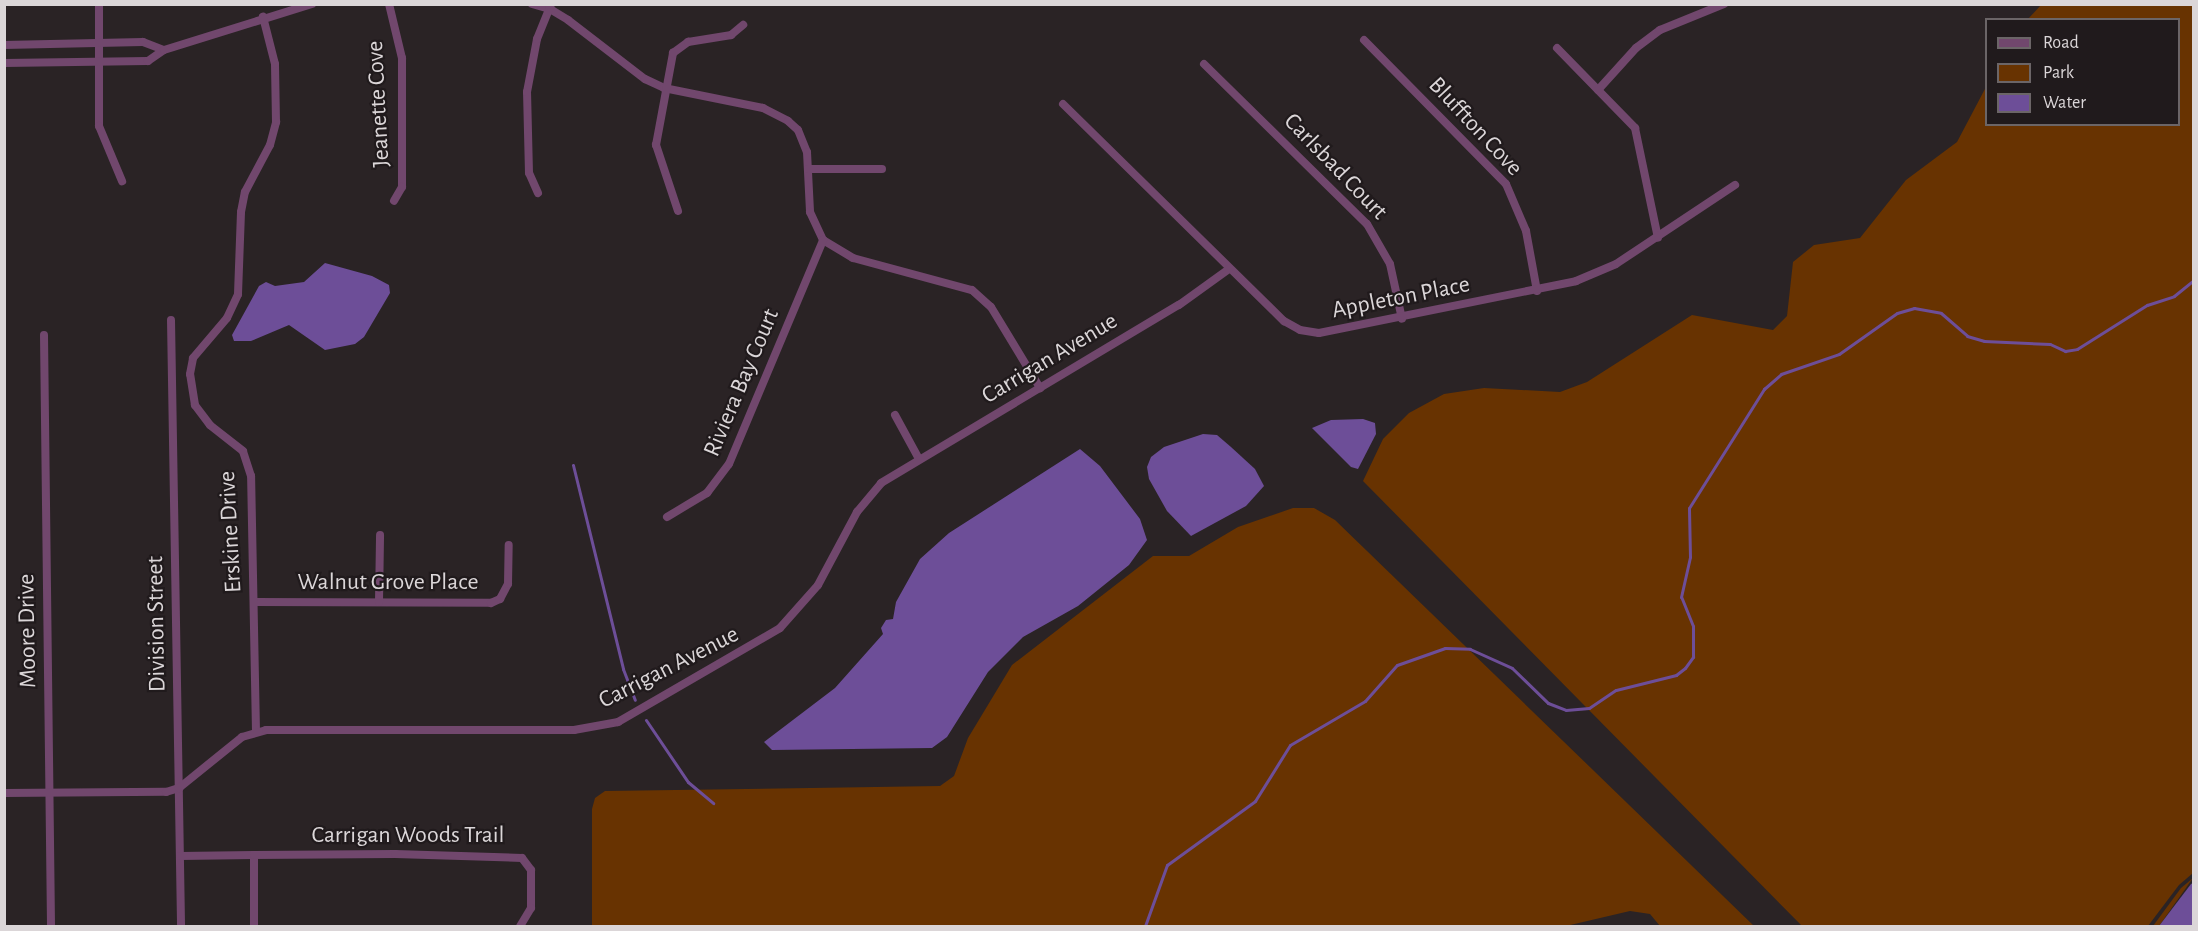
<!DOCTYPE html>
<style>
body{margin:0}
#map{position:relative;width:2198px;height:931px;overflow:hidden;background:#2a2325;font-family:"Alegreya Sans",sans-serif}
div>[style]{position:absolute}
.green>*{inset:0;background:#683301}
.water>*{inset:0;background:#6d4e98}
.stream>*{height:3px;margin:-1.5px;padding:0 1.5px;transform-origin:1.5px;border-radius:1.5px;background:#6d4e98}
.street>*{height:8px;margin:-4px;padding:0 4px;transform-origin:4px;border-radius:4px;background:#71476d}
span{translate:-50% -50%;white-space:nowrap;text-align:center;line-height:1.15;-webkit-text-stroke:4.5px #201a1c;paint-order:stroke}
.street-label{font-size:24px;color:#dbd6d8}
.frame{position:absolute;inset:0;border:6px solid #dbd6d8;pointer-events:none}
.legend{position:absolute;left:1985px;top:18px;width:195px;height:108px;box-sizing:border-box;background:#201a1c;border:2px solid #6b6567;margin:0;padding:8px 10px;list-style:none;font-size:18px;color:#dbd6d8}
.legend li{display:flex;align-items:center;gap:12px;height:30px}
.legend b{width:30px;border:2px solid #6b6567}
</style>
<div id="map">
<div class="green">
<i style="clip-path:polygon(2041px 5px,2193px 5px,2193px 873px,2179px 885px,2148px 926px,1802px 926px,1363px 481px,1383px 439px,1409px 413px,1444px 394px,1484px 388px,1560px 392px,1587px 382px,1692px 315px,1773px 330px,1787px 316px,1793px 262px,1814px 245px,1860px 238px,1906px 180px,1957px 142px,1986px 87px,1986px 124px,2178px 124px,2178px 20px,2028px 19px)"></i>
<i style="clip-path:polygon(1293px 508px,1314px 508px,1335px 520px,1754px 926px,1660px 926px,1650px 914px,1630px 911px,1566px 926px,592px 926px,592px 809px,595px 798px,605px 791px,940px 786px,954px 776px,968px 738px,1012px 665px,1153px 556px,1189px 556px,1238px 527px)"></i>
<i style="clip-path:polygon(2193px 878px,2159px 926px,2153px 926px,2181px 888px)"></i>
</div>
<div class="water">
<i style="clip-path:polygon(325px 263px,372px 276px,389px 285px,390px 293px,364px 337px,355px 344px,325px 350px,289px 325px,251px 341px,234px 341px,232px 335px,259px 286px,266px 282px,275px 286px,304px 282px)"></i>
<i style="clip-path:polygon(1363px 419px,1375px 423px,1376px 434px,1358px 469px,1351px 467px,1312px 428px,1331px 420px)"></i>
<i style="clip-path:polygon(1203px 434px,1217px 435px,1231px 447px,1255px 469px,1264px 486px,1246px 506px,1191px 536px,1167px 511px,1149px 479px,1147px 467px,1151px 457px,1164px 447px)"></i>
<i style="clip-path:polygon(1080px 449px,1100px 466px,1140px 519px,1147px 540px,1129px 565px,1078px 606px,1023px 637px,988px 672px,947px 737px,932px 748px,772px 750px,764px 742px,835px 688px,883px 634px,881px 628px,886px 620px,893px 619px,896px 602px,920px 559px,949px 533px)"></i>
<i style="clip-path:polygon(2193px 883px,2193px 926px,2159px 926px,2191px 884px)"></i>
</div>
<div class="stream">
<i style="left:573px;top:465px;width:210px;rotate:76.2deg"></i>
<i style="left:623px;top:669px;width:33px;rotate:69deg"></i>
<i style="left:646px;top:720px;width:75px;rotate:55.9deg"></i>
<i style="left:688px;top:782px;width:33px;rotate:40deg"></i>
<i style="left:1145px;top:926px;width:65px;rotate:-70.2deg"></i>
<i style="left:1167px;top:865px;width:109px;rotate:-36deg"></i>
<i style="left:1255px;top:801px;width:66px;rotate:-58deg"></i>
<i style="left:1290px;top:745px;width:87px;rotate:-30.4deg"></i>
<i style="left:1365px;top:701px;width:48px;rotate:-48.4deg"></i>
<i style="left:1397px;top:665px;width:51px;rotate:-19.5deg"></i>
<i style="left:1445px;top:648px;width:25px;rotate:2deg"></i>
<i style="left:1470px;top:649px;width:46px;rotate:24.3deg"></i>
<i style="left:1512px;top:668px;width:50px;rotate:44.2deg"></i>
<i style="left:1548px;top:703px;width:19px;rotate:21deg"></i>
<i style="left:1566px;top:710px;width:23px;rotate:-5deg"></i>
<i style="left:1589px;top:708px;width:32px;rotate:-34deg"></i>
<i style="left:1616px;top:690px;width:62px;rotate:-14deg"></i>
<i style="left:1676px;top:675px;width:11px;rotate:-38deg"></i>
<i style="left:1685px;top:668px;width:14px;rotate:-54deg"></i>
<i style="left:1693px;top:657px;width:31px;rotate:-90deg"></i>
<i style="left:1693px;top:626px;width:31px;rotate:-112deg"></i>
<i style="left:1681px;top:597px;width:41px;rotate:-77.3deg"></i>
<i style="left:1690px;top:557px;width:49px;rotate:-91.2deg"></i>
<i style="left:1689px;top:508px;width:141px;rotate:-57.8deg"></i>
<i style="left:1764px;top:389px;width:23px;rotate:-41deg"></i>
<i style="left:1781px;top:374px;width:61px;rotate:-19deg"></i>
<i style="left:1839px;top:354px;width:71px;rotate:-35.3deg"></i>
<i style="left:1897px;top:313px;width:18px;rotate:-16deg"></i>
<i style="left:1914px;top:308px;width:27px;rotate:10deg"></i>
<i style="left:1941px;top:313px;width:35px;rotate:41deg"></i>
<i style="left:1967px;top:336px;width:18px;rotate:16deg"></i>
<i style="left:1984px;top:341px;width:66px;rotate:2.6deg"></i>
<i style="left:2050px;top:344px;width:17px;rotate:25deg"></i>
<i style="left:2065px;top:351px;width:12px;rotate:-9deg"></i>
<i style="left:2077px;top:349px;width:83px;rotate:-32.2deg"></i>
<i style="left:2147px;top:305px;width:28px;rotate:-18deg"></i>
<i style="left:2174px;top:296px;width:26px;rotate:-39deg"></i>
</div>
<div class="street">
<i style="left:99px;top:4px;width:122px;rotate:90deg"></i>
<i style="left:99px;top:126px;width:60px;rotate:67.3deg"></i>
<i style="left:389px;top:4px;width:56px;rotate:76.5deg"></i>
<i style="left:402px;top:58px;width:129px;rotate:90deg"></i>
<i style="left:402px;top:187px;width:16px;rotate:120deg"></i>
<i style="left:532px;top:4px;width:19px;rotate:16deg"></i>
<i style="left:550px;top:9px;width:21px;rotate:31deg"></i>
<i style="left:568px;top:20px;width:97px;rotate:37.5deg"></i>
<i style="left:645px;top:79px;width:21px;rotate:25deg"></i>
<i style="left:664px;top:88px;width:101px;rotate:11.4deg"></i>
<i style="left:763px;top:108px;width:28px;rotate:27deg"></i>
<i style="left:788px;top:121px;width:13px;rotate:42deg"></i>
<i style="left:798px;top:130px;width:24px;rotate:68deg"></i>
<i style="left:807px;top:152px;width:60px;rotate:87.1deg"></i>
<i style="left:810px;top:212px;width:31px;rotate:65deg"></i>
<i style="left:823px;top:240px;width:35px;rotate:31deg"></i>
<i style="left:853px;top:258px;width:123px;rotate:15.1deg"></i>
<i style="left:972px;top:290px;width:25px;rotate:42deg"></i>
<i style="left:991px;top:307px;width:95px;rotate:58.8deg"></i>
<i style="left:1364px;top:40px;width:202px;rotate:45.4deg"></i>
<i style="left:1506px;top:184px;width:51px;rotate:66.9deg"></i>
<i style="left:1526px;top:231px;width:61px;rotate:79.6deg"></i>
<i style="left:4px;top:45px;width:139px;rotate:-1.2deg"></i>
<i style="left:143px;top:42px;width:22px;rotate:21deg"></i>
<i style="left:1557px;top:48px;width:112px;rotate:45.7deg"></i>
<i style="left:1635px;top:128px;width:112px;rotate:78.2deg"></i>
<i style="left:4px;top:63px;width:144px;rotate:-0.8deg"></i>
<i style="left:148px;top:61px;width:19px;rotate:-35deg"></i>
<i style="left:164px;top:50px;width:155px;rotate:-17.3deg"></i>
<i style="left:1204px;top:64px;width:228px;rotate:44.5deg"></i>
<i style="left:1367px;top:224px;width:46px;rotate:60.1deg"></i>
<i style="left:1390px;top:264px;width:56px;rotate:77.7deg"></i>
<i style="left:1598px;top:90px;width:57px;rotate:-47.9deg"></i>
<i style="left:1636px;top:48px;width:30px;rotate:-37deg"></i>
<i style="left:1660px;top:30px;width:69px;rotate:-22.1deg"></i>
<i style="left:1063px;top:104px;width:310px;rotate:44.5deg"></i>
<i style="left:1284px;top:321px;width:18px;rotate:29deg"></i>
<i style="left:1300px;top:330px;width:19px;rotate:9deg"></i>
<i style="left:1319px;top:333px;width:262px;rotate:-11.4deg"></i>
<i style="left:1576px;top:281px;width:43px;rotate:-23deg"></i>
<i style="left:1616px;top:264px;width:143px;rotate:-33.6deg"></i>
<i style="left:808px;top:169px;width:74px"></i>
<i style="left:538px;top:193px;width:22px;rotate:-114deg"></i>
<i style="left:529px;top:173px;width:81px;rotate:-91.4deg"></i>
<i style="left:527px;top:92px;width:54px;rotate:-79.3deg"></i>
<i style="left:537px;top:39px;width:37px;rotate:-68deg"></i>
<i style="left:678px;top:211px;width:70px;rotate:-108.4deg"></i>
<i style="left:656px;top:145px;width:94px;rotate:-79.5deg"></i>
<i style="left:673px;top:53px;width:19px;rotate:-36deg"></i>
<i style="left:688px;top:42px;width:44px;rotate:-9.2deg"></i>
<i style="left:731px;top:35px;width:16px;rotate:-40deg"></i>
<i style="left:171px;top:320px;width:606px;rotate:89.05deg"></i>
<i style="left:44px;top:335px;width:591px;rotate:89.32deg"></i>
<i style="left:895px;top:415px;width:50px;rotate:61.4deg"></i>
<i style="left:667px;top:517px;width:47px;rotate:-31deg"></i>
<i style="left:707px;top:493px;width:36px;rotate:-53deg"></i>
<i style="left:729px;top:464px;width:243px;rotate:-67.2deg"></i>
<i style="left:254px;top:602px;width:237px;rotate:0.2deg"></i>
<i style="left:491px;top:603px;width:10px;rotate:-24deg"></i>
<i style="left:500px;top:599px;width:17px;rotate:-62deg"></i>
<i style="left:508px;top:584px;width:39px;rotate:-89deg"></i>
<i style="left:379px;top:602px;width:67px;rotate:-89.1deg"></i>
<i style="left:256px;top:732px;width:256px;rotate:-91.1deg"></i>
<i style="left:251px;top:476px;width:26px;rotate:-108deg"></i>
<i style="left:243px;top:451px;width:42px;rotate:-141.8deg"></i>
<i style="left:210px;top:425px;width:25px;rotate:-127deg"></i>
<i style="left:195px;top:405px;width:31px;rotate:-99deg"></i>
<i style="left:190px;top:374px;width:16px;rotate:-79deg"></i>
<i style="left:193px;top:358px;width:52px;rotate:-49.6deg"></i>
<i style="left:227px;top:318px;width:26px;rotate:-65deg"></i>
<i style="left:238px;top:294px;width:82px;rotate:-87.9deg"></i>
<i style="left:241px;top:212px;width:20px;rotate:-79deg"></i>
<i style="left:245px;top:192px;width:53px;rotate:-62deg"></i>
<i style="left:270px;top:145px;width:24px;rotate:-75deg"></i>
<i style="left:276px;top:122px;width:58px;rotate:-91deg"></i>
<i style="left:275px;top:64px;width:49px;rotate:-104.3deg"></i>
<i style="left:4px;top:793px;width:162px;rotate:-0.4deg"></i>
<i style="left:166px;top:792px;width:14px;rotate:-17deg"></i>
<i style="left:179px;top:788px;width:81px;rotate:-39deg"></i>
<i style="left:242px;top:737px;width:25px;rotate:-16deg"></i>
<i style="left:266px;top:730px;width:308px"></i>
<i style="left:574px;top:730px;width:45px;rotate:-10.3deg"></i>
<i style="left:618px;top:722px;width:187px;rotate:-30.1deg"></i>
<i style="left:780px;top:628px;width:57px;rotate:-48.5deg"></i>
<i style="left:818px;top:585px;width:83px;rotate:-61.9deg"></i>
<i style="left:857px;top:512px;width:38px;rotate:-50deg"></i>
<i style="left:881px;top:483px;width:347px;rotate:-30.9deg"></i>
<i style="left:1179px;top:305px;width:62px;rotate:-35.8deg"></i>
<i style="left:180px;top:856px;width:74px;rotate:-0.8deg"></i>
<i style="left:254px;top:926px;width:71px;rotate:-90deg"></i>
<i style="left:254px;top:855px;width:141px;rotate:-0.4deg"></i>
<i style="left:395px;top:854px;width:127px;rotate:1.8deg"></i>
<i style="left:522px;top:858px;width:15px;rotate:53deg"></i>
<i style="left:531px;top:870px;width:38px;rotate:90deg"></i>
<i style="left:531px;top:908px;width:21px;rotate:121deg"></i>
</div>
<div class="street-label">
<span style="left:379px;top:104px;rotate:-93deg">Jeanette Cove</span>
<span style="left:1475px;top:127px;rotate:47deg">Bluffton Cove</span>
<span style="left:1335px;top:167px;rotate:46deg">Carlsbad Court</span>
<span style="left:1401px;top:298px;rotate:-11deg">Appleton Place</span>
<span style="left:1050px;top:359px;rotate:-31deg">Carrigan Avenue</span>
<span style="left:742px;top:383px;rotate:-67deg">Riviera Bay Court</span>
<span style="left:231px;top:532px;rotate:-93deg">Erskine Drive</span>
<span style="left:388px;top:583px">Walnut Grove Place</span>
<span style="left:157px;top:624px;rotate:-91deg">Division Street</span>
<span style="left:28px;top:631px;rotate:-91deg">Moore Drive</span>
<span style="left:669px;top:668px;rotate:-27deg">Carrigan Avenue</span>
<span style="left:408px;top:836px">Carrigan Woods Trail</span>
</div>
<div class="frame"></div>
<ul class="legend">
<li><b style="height:8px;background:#71476d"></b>Road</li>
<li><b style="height:16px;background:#683301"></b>Park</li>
<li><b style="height:16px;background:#6d4e98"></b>Water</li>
</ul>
</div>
